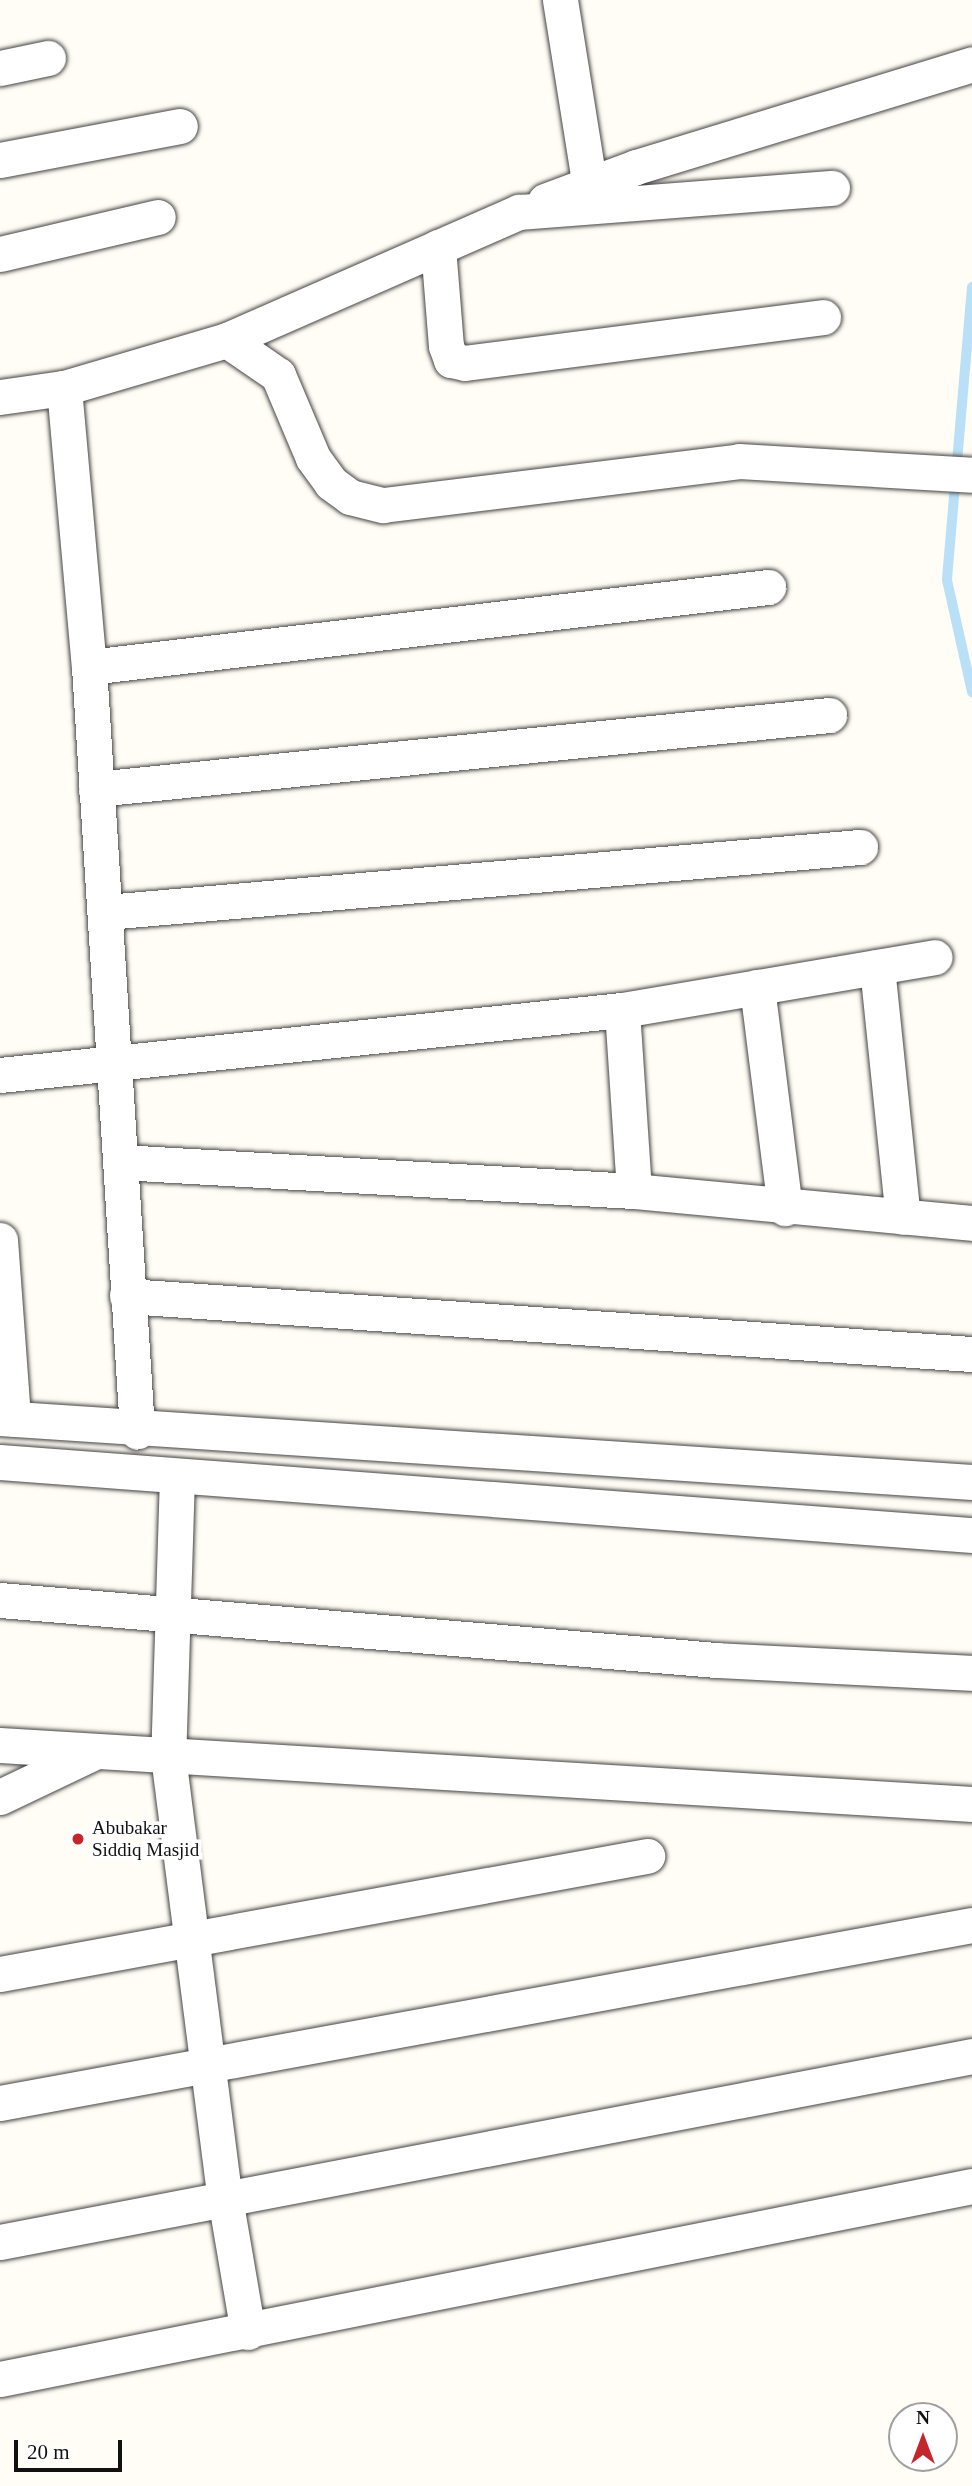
<!DOCTYPE html>
<style>
body{margin:0}
#map{position:relative;width:972px;height:2486px;overflow:hidden;background:#fffdf5;font-family:"Times New Roman",serif}
div>[style]{position:absolute}
.stream>*{height:10px;margin:-5px;padding:0 5px;transform-origin:5px;border-radius:5px;background:#b9e0f7}
.roads{filter:drop-shadow(0 0 2px #444) drop-shadow(0 0 2px #444)}
.minor>*{height:35px;margin:-17.5px;padding:0 17.5px;transform-origin:17.5px;border-radius:17.5px;background:#fff}
.dots>*{width:19px;height:19px;translate:-50% -50%;box-sizing:border-box;border:4px solid #fff;border-radius:50%}
span{translate:-50% -50%;white-space:nowrap;text-align:center;line-height:1.15;-webkit-text-stroke:7px #fff;paint-order:stroke}
.poi-label{font-size:19px;color:#111}
.left{translate:0 -50%;text-align:left}
.north{position:absolute;left:888px;top:2402px;width:70px;height:70px;box-sizing:border-box;background:#fff;border:2px solid #a0a0a0;border-radius:50%;rotate:0deg;font-size:19px;font-weight:700;line-height:28px;text-align:center;color:#111}
.north::after{content:'';display:block;margin:auto;width:24px;height:32px;background:#c4262e;clip-path:polygon(50% 0,100% 100%,50% 72%,0 100%)}
.scale{position:absolute;left:14px;top:2440px;width:108px;height:32px;box-sizing:border-box;border:4px solid #111;border-top:0;padding-left:9px;font-size:21px;line-height:24px;white-space:nowrap;color:#111;-webkit-text-stroke:5px #fff;paint-order:stroke}
</style>
<div id="map">
<div class="stream">
<i style="left:972px;top:287px;width:294px;rotate:94.9deg"></i>
<i style="left:947px;top:580px;width:115px;rotate:77.4deg"></i>
</div>
<div class="roads">
<div class="minor">
<i style="left:560px;top:0;width:184px;rotate:80.9deg"></i>
<i style="left:0;top:68px;width:49px;rotate:-11.8deg"></i>
<i style="left:0;top:160px;width:183px;rotate:-10.7deg"></i>
<i style="left:545px;top:201px;width:97px;rotate:-20.5deg"></i>
<i style="left:636px;top:167px;width:351px;rotate:-17deg"></i>
<i style="left:438px;top:247px;width:99px;rotate:85.4deg"></i>
<i style="left:446px;top:346px;width:15px;rotate:70deg"></i>
<i style="left:451px;top:360px;width:14px;rotate:12deg"></i>
<i style="left:465px;top:363px;width:361px;rotate:-7.3deg"></i>
<i style="left:0;top:254px;width:162px;rotate:-13.2deg"></i>
<i style="left:227px;top:340px;width:319px;rotate:-23.7deg"></i>
<i style="left:519px;top:212px;width:314px;rotate:-4.4deg"></i>
<i style="left:64px;top:388px;width:280px;rotate:84.9deg"></i>
<i style="left:89px;top:667px;width:766px;rotate:86.4deg"></i>
<i style="left:0;top:397px;width:65px;rotate:-8deg"></i>
<i style="left:64px;top:388px;width:170px;rotate:-16.4deg"></i>
<i style="left:227px;top:340px;width:62px;rotate:34.5deg"></i>
<i style="left:278px;top:375px;width:90px;rotate:67.1deg"></i>
<i style="left:313px;top:458px;width:31px;rotate:54deg"></i>
<i style="left:331px;top:483px;width:24px;rotate:36deg"></i>
<i style="left:350px;top:497px;width:34px;rotate:14deg"></i>
<i style="left:383px;top:505px;width:359px;rotate:-7deg"></i>
<i style="left:739px;top:461px;width:233px;rotate:3.4deg"></i>
<i style="left:89px;top:667px;width:684px;rotate:-6.72deg"></i>
<i style="left:96px;top:789px;width:737px;rotate:-5.76deg"></i>
<i style="left:106px;top:912px;width:757px;rotate:-4.93deg"></i>
<i style="left:877px;top:967px;width:251px;rotate:84.1deg"></i>
<i style="left:757px;top:987px;width:223px;rotate:82.8deg"></i>
<i style="left:622px;top:1010px;width:181px;rotate:86.2deg"></i>
<i style="left:0;top:1075px;width:625px;rotate:-5.97deg"></i>
<i style="left:622px;top:1010px;width:317px;rotate:-9.6deg"></i>
<i style="left:120px;top:1162px;width:515px;rotate:3.23deg"></i>
<i style="left:634px;top:1191px;width:340px;rotate:5.4deg"></i>
<i style="left:0;top:1240px;width:179px;rotate:85.8deg"></i>
<i style="left:127px;top:1296px;width:847px;rotate:3.93deg"></i>
<i style="left:0;top:1418px;width:974px;rotate:3.77deg"></i>
<i style="left:0;top:1462px;width:975px;rotate:4.3deg"></i>
<i style="left:177px;top:1476px;width:280px;rotate:91.8deg"></i>
<i style="left:168px;top:1756px;width:446px;rotate:82.7deg"></i>
<i style="left:225px;top:2198px;width:136px;rotate:80.3deg"></i>
<i style="left:0;top:1600px;width:719px;rotate:4.79deg"></i>
<i style="left:716px;top:1660px;width:256px;rotate:2.9deg"></i>
<i style="left:0;top:1745px;width:974px;rotate:3.47deg"></i>
<i style="left:0;top:1797px;width:100px;rotate:-25.5deg"></i>
<i style="left:0;top:1974px;width:658px;rotate:-10.34deg"></i>
<i style="left:0;top:2103px;width:988px;rotate:-10.38deg"></i>
<i style="left:0;top:2242px;width:990px;rotate:-10.83deg"></i>
<i style="left:0;top:2379px;width:991px;rotate:-11.23deg"></i>
</div>
</div>
<div class="dots">
<i style="left:78px;top:1839px;background:#c4262e"></i>
</div>
<div class="poi-label">
<span class="left" style="left:92px;top:1839px">Abubakar<br>Siddiq Masjid</span>
</div>
<div class="north">N</div>
<div class="scale">20 m</div>
</div>
